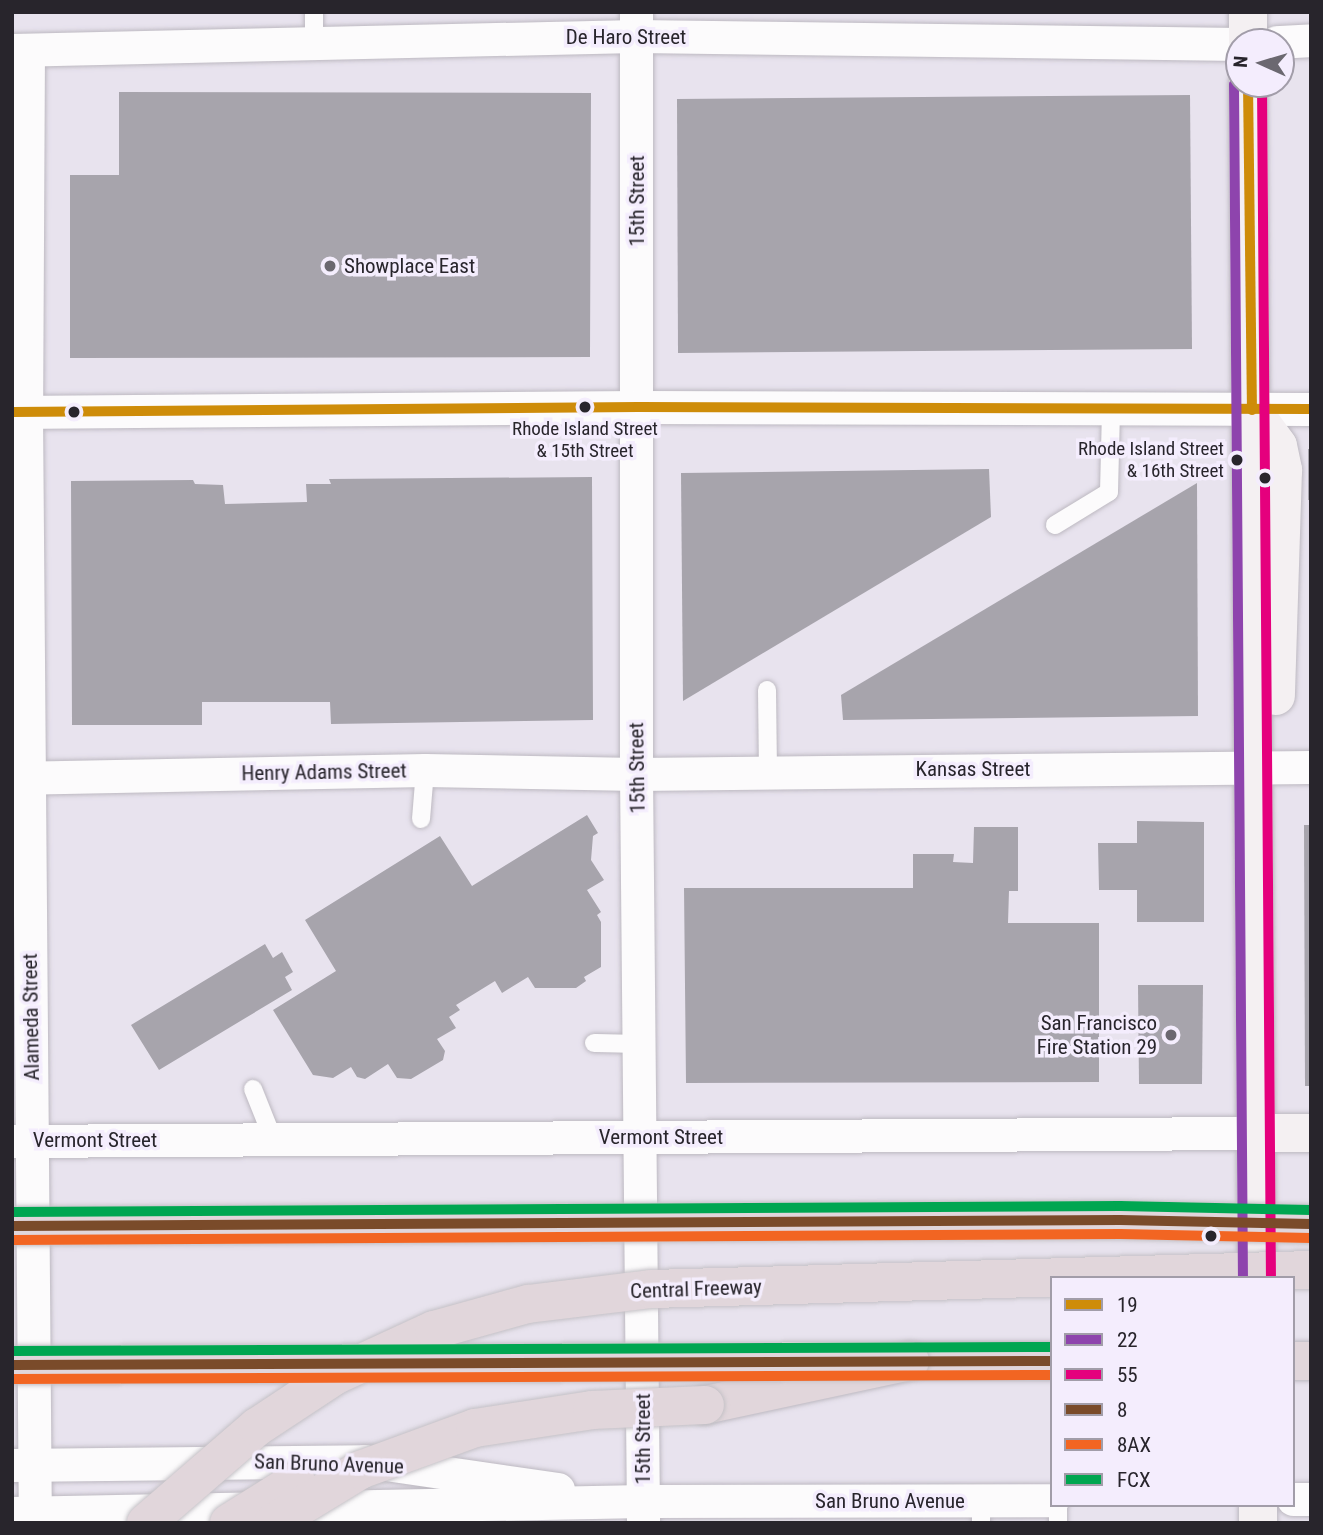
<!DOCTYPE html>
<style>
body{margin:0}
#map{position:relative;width:1323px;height:1535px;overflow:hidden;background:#e8e3ee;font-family:"Roboto Condensed",sans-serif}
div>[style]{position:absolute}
.commercial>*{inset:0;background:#ddd4e2}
.building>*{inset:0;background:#a7a4ac}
.roads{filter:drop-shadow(0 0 2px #bdb9c1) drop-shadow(0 0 2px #bdb9c1)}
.service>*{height:18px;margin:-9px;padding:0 9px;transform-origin:9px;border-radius:9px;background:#fcfbfc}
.minor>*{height:33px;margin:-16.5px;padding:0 16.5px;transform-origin:16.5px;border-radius:16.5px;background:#fcfbfc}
.secondary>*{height:38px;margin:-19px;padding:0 19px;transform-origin:19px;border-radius:19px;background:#f4f0f2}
.motorway>*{height:38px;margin:-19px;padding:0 19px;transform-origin:19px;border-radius:19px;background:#e1d6db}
.bridges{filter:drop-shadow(0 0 2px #c4c1c6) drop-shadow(0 0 2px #c4c1c6)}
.motorway-bridge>*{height:38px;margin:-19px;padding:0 19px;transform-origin:19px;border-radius:19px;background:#e1d6db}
.bus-1>*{height:10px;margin:-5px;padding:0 5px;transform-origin:5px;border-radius:5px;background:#ce8c09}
.bus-2>*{height:10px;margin:-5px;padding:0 5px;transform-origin:5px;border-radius:5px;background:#8e44ad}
.bus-3>*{height:10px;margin:-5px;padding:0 5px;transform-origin:5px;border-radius:5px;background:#e5007d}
.bus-4>*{height:10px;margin:-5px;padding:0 5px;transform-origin:5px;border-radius:5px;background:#7a4b2a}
.bus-5>*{height:10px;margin:-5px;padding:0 5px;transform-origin:5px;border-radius:5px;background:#f26522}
.bus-6>*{height:10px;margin:-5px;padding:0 5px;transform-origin:5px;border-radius:5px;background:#00a651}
.dots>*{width:19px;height:19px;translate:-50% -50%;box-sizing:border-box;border:4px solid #f4edfd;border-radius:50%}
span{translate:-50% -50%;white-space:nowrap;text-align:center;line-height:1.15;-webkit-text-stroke:7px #f4edfd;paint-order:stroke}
.bus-label{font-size:19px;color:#28252c}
.right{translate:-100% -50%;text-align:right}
.street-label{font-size:21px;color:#28252c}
.poi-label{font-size:21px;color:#28252c}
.left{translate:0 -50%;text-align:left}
.frame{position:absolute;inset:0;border:14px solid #28252c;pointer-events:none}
.legend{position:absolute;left:1050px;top:1276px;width:245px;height:231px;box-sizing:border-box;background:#f4edfd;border:2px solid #a29da9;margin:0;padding:9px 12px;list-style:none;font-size:21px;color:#28252c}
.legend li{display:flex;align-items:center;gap:14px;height:35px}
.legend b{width:35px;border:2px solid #a29da9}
.north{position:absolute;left:1225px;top:28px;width:70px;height:70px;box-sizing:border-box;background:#f4edfd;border:2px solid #a29da9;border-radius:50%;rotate:274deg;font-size:19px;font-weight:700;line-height:28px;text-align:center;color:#28252c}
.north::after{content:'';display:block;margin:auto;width:24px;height:32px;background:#6b6870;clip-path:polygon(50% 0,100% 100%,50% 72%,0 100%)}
</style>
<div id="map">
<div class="commercial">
<i style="clip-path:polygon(1308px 449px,1311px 449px,1311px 708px,1310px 708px)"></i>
</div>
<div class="building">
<i style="clip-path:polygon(119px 92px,591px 93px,590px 357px,70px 358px,70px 175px,119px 175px)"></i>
<i style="clip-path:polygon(1190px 95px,1192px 349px,678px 353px,677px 99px)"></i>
<i style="clip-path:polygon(1308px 449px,1311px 449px,1311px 500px,1308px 500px)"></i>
<i style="clip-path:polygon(989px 469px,991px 517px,683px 701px,681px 473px)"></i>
<i style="clip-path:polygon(592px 477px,593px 720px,331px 724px,330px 702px,202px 702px,202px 725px,72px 725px,71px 481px,193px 480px,195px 484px,223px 485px,225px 504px,307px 502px,306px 484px,331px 484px,329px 479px)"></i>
<i style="clip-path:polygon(1197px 483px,1198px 716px,843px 720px,841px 695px)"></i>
<i style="clip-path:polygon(587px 815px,598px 833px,593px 836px,591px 860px,604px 880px,587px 890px,601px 912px,597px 915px,601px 922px,601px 967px,584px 977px,586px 981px,576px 988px,535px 988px,528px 977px,502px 993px,495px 981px,456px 1005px,460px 1010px,449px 1017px,456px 1028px,437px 1039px,445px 1051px,443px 1060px,411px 1079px,397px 1078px,388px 1064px,365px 1079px,357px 1077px,351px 1067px,333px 1078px,313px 1075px,273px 1010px,336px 971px,305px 920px,440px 836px,472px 886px)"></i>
<i style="clip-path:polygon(1137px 821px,1204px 822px,1204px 922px,1137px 922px,1137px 890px,1099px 890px,1098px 843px,1137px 843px)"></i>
<i style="clip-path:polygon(1304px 825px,1311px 825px,1311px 1086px,1305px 1086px)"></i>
<i style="clip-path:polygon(974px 827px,1018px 827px,1018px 891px,1009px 891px,1008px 923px,1099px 923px,1099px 1082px,686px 1083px,684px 888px,913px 888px,913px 854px,954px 854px,953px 862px,973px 863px)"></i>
<i style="clip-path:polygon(265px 944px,273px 958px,282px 952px,293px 972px,285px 977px,292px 990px,159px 1070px,131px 1025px)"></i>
<i style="clip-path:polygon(1138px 985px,1203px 985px,1202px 1084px,1139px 1084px)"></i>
</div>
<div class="roads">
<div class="service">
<i style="left:314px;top:12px;width:31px;rotate:90deg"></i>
<i style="left:1055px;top:525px;width:63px;rotate:-31.4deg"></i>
<i style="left:1109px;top:492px;width:81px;rotate:-88.6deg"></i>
<i style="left:767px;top:690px;width:80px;rotate:89.3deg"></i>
<i style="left:421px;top:819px;width:49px;rotate:-85.3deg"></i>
<i style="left:594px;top:1043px;width:48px;rotate:1.2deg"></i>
<i style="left:253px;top:1089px;width:54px;rotate:68.2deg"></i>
<i style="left:981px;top:1501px;width:22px;rotate:90deg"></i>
<i style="left:1058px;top:1505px;width:18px;rotate:90deg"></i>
</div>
<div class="minor">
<i style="left:636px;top:12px;width:762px;rotate:90deg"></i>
<i style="left:636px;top:774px;width:749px;rotate:89.46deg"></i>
<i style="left:1277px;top:42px;width:34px;rotate:-3deg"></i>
<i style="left:12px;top:50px;width:624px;rotate:-1.29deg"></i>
<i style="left:636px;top:36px;width:603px;rotate:0.76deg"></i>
<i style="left:28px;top:50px;width:362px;rotate:90.3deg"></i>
<i style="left:26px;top:412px;width:1111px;rotate:89.54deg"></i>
<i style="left:12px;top:412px;width:626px;rotate:-0.46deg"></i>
<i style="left:638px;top:407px;width:673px;rotate:0.17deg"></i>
<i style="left:12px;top:778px;width:413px;rotate:-1.1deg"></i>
<i style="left:425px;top:770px;width:211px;rotate:1.1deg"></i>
<i style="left:636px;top:774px;width:675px;rotate:-0.59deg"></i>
<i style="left:12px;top:1141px;width:1245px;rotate:-0.37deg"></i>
<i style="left:12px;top:1465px;width:353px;rotate:-0.6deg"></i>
<i style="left:365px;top:1461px;width:195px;rotate:8.3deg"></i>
<i style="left:1293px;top:1499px;width:18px"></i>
<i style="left:12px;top:1513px;width:631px;rotate:-1.09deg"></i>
<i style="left:643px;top:1501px;width:409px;rotate:-0.1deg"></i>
</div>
<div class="secondary">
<i style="left:1248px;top:42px;width:30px;rotate:-90deg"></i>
<i style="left:1248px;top:84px;width:1194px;rotate:89.57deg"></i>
<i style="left:1252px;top:410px;width:44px;rotate:54.2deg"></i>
<i style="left:1278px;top:446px;width:25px;rotate:78deg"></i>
<i style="left:1283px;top:470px;width:226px;rotate:91.8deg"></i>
<i style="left:1257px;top:1133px;width:54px"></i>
<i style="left:1258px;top:1505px;width:18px;rotate:90deg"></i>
</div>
<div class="motorway">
<i style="left:1293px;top:1361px;width:18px"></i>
<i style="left:705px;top:1405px;width:210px;rotate:-12.1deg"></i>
<i style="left:910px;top:1361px;width:142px"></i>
</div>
</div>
<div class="bridges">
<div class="motorway-bridge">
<i style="left:12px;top:1226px;width:1108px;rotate:-0.31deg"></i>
<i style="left:1120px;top:1220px;width:191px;rotate:1.2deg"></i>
<i style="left:12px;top:1365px;width:898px;rotate:-0.26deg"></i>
<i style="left:146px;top:1523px;width:147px;rotate:-40.9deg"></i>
<i style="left:257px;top:1427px;width:95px;rotate:-33.4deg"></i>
<i style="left:336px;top:1375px;width:108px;rotate:-24.7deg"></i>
<i style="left:434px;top:1330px;width:98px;rotate:-15.5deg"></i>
<i style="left:528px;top:1304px;width:125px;rotate:-6.9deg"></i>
<i style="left:652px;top:1289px;width:659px;rotate:-1.65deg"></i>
<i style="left:229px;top:1523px;width:79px;rotate:-32.1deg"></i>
<i style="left:273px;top:1523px;width:102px;rotate:-31.3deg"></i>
<i style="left:360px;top:1470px;width:122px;rotate:-20.1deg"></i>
<i style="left:475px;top:1428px;width:118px;rotate:-8.7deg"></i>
<i style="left:592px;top:1410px;width:113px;rotate:-2.5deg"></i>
</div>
</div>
<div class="bus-1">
<i style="left:1248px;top:84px;width:326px;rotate:89.3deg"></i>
<i style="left:12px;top:412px;width:626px;rotate:-0.46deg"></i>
<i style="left:638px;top:407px;width:673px;rotate:0.17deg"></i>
</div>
<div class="bus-2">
<i style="left:1234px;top:84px;width:1194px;rotate:89.57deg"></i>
</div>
<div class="bus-3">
<i style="left:1262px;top:84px;width:1194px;rotate:89.57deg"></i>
</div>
<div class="bus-4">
<i style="left:12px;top:1226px;width:1108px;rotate:-0.31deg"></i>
<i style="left:1120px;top:1220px;width:191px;rotate:1.2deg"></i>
<i style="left:12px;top:1365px;width:1040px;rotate:-0.22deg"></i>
</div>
<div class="bus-5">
<i style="left:12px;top:1240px;width:1108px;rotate:-0.31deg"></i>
<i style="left:1120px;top:1234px;width:191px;rotate:1.2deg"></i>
<i style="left:12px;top:1379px;width:1040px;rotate:-0.22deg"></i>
</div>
<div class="bus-6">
<i style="left:12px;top:1212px;width:1108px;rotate:-0.31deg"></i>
<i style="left:1120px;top:1206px;width:191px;rotate:1.2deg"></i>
<i style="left:12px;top:1351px;width:1040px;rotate:-0.22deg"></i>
</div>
<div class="dots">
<i style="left:330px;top:266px;background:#6b6870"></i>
<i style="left:585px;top:407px;background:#28252c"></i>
<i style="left:74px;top:412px;background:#28252c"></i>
<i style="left:1237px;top:460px;background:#28252c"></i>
<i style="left:1265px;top:478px;background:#28252c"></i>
<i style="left:1171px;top:1035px;background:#6b6870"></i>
<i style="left:1211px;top:1236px;background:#28252c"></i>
</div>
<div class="bus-label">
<span style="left:585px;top:440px">Rhode Island Street<br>&amp; 15th Street</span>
<span class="right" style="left:1224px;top:460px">Rhode Island Street<br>&amp; 16th Street</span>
</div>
<div class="street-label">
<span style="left:626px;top:37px">De Haro Street</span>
<span style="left:637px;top:201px;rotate:-90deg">15th Street</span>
<span style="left:637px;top:768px;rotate:-91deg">15th Street</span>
<span style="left:973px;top:769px">Kansas Street</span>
<span style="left:324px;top:772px;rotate:-1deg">Henry Adams Street</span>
<span style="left:31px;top:1017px;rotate:-91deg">Alameda Street</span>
<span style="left:661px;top:1137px">Vermont Street</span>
<span style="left:95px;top:1140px">Vermont Street</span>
<span style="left:696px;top:1289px;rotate:-2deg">Central Freeway</span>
<span style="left:643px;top:1439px;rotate:-90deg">15th Street</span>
<span style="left:329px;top:1464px;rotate:2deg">San Bruno Avenue</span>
<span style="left:890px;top:1501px">San Bruno Avenue</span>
</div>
<div class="poi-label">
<span class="left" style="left:344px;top:266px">Showplace East</span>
<span class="right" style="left:1157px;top:1035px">San Francisco<br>Fire Station 29</span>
</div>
<div class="frame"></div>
<ul class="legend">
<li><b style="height:9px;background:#ce8c09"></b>19</li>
<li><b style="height:9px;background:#8e44ad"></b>22</li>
<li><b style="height:9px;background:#e5007d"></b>55</li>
<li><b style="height:9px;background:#7a4b2a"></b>8</li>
<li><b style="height:9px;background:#f26522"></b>8AX</li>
<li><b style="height:9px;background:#00a651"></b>FCX</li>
</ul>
<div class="north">N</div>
</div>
